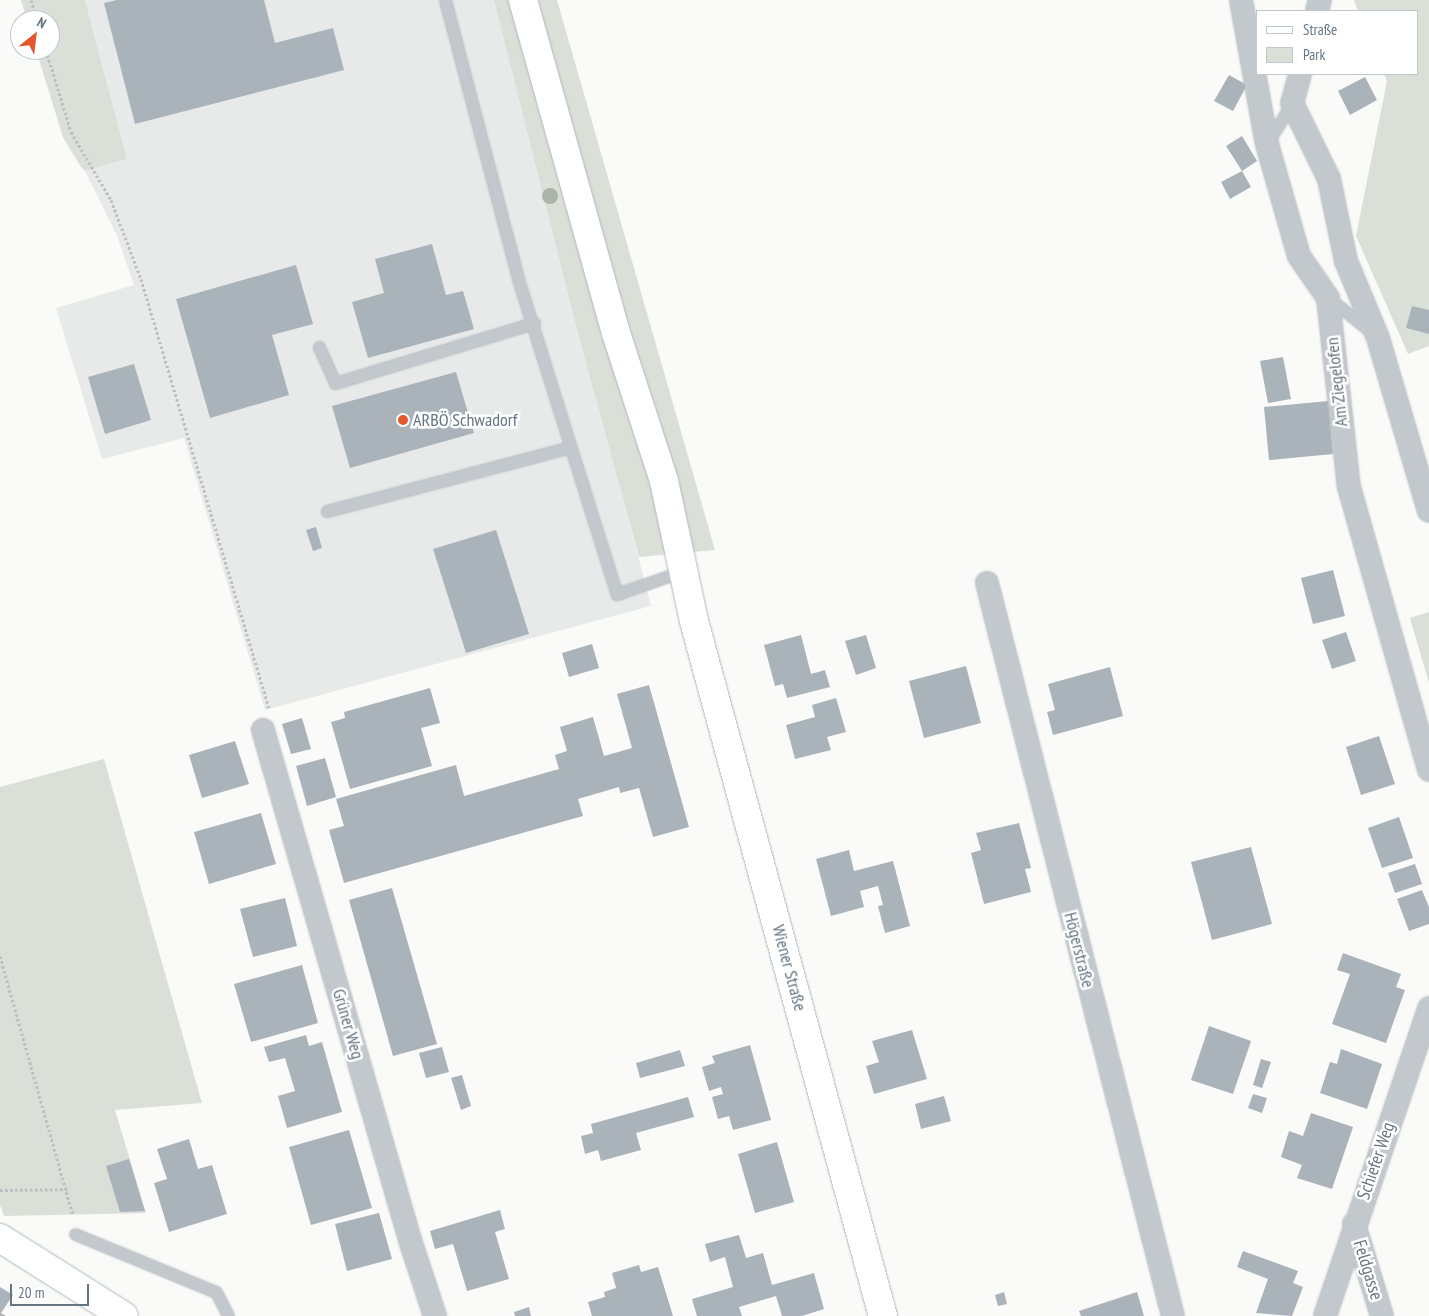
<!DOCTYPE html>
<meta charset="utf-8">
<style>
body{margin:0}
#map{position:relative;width:1429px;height:1316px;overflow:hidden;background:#fafaf8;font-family:"PT Sans Narrow",sans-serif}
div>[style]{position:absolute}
.built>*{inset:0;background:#e8e9e9}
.green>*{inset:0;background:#dadfd7}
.building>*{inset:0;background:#aab3b9}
.path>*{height:3px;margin-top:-1.5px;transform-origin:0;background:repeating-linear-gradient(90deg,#bbbfc2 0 2.5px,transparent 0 5px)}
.roads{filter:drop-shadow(0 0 1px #b3babf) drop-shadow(0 0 1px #b3babf)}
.lane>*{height:11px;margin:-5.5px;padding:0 5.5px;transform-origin:5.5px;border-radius:5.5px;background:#c3c8cc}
.street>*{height:22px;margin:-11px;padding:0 11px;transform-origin:11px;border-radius:11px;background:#c3c8cc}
.secondary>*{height:28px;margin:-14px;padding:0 14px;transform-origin:14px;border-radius:14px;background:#fff}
.primary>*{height:28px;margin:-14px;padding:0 14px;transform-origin:14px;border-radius:14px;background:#fff}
.trees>*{width:16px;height:16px;margin:-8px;border-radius:50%;background:#aab4a7}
.dots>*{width:14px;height:14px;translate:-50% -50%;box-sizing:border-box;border:2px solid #fff;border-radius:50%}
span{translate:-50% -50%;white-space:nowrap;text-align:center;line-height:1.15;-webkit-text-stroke:5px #fff;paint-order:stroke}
.street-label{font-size:18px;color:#657683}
.poi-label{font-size:18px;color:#657683}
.left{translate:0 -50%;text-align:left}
.legend{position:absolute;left:1256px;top:10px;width:162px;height:65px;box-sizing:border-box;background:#fff;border:1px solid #c1c8cd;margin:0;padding:6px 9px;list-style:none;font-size:15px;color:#657683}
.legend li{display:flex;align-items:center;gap:10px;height:25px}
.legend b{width:25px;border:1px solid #c1c8cd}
.north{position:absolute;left:10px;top:10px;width:50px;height:50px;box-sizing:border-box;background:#fff;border:1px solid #c1c8cd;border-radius:50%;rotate:29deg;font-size:14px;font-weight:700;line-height:20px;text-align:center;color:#657683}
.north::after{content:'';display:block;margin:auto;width:18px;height:22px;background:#e4572e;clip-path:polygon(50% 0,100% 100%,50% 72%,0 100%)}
.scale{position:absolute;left:10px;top:1284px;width:79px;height:22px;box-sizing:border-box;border:2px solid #657683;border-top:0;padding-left:6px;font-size:15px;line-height:18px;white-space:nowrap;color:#657683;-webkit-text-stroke:4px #fff;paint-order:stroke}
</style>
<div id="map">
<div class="built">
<i style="clip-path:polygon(85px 0,494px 0,651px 606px,265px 710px,184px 438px,102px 459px,56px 308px,134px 285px,117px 236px,85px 171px,127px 159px)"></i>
</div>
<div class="green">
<i style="clip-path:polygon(21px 0,85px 0,127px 159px,85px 171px,81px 167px,63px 137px,36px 50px,50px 50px,50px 20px,27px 20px)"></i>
<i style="clip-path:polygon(494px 0,557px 0,715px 550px,639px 557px,576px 325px)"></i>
<i style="clip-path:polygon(1354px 0,1429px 0,1429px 346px,1408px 354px,1356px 236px,1387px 81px,1384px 74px,1418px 74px,1418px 11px,1358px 11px)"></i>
<i style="clip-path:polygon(1429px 612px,1429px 683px,1410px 618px)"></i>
<i style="clip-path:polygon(104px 759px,202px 1103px,115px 1110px,146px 1213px,4px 1216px,0 1205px,0 787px)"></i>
</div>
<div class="building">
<i style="clip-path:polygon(117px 0,264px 0,275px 43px,333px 28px,344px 70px,135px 124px,104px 3px)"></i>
<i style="clip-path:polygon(1229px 75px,1247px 85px,1233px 111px,1214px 101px)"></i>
<i style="clip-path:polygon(1365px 77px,1377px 100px,1350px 115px,1338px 91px)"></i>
<i style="clip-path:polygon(1242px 136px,1257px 161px,1242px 171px,1251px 187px,1230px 199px,1221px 182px,1242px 171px,1226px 146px)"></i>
<i style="clip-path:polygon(432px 244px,446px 295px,463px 291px,474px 329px,368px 358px,352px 302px,384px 293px,375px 259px)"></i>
<i style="clip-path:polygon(296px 265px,313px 324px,272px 335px,289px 395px,210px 418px,176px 299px)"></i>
<i style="clip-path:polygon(1412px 306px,1429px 310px,1429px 334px,1406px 328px)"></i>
<i style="clip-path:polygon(1283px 357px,1291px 399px,1268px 403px,1260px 361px)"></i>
<i style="clip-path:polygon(134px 364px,151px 420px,105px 434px,88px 377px)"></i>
<i style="clip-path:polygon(456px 372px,474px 433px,350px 468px,332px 406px)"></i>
<i style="clip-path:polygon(1328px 401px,1333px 454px,1269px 460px,1264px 407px)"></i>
<i style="clip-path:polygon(316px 527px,322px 548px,313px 551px,306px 530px)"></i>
<i style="clip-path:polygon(496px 530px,529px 634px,466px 653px,433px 549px)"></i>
<i style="clip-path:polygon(1333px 570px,1345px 616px,1313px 624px,1301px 578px)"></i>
<i style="clip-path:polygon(1346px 632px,1356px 661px,1332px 669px,1322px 640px)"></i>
<i style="clip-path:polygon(801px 635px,811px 674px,825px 670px,830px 687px,787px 698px,783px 684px,775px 686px,764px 645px)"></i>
<i style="clip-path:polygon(866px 635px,876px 668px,856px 675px,845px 641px)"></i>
<i style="clip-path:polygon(592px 644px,599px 668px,569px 677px,562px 653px)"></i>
<i style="clip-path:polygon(966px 666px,981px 723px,924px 738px,909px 681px)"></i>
<i style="clip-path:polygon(1110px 667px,1123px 716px,1053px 735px,1047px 712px,1055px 710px,1048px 684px)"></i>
<i style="clip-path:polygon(649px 685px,689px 827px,653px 837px,639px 788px,620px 793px,619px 787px,578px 799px,583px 816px,344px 883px,329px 830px,344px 826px,336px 799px,456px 765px,464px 796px,559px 769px,555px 755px,567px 751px,560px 727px,593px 717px,604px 756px,632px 748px,617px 694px)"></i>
<i style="clip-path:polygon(430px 688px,440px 723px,421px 728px,432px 766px,350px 789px,331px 722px,345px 718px,344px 712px)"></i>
<i style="clip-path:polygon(836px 698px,846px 732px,827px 737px,831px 750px,795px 759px,786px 725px,815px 717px,812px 705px)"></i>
<i style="clip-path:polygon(302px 718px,311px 749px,291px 754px,282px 724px)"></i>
<i style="clip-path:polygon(1379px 736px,1395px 784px,1361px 795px,1346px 747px)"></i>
<i style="clip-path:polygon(235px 741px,249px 784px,202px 798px,189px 755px)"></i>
<i style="clip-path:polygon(325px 758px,336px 797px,307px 806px,296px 766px)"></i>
<i style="clip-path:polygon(261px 813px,276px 864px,209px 884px,194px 832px)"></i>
<i style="clip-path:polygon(1399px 817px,1413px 858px,1382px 868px,1368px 828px)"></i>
<i style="clip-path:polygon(1019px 823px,1031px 868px,1025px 869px,1031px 892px,984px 904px,971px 853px,981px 850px,976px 833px)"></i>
<i style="clip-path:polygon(1251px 847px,1272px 924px,1212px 940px,1191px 862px)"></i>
<i style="clip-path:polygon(849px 850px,854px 871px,893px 861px,910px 926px,885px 933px,878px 906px,883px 905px,878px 886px,860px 891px,864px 907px,831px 916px,816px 859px)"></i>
<i style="clip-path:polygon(1415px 864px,1422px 884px,1395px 893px,1388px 873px)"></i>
<i style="clip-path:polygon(392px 888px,437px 1044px,393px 1056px,349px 900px)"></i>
<i style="clip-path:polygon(1422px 890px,1429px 907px,1429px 924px,1409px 931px,1397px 899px)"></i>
<i style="clip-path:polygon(285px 898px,297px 946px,253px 957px,240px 909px)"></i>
<i style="clip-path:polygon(1343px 953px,1401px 974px,1396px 987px,1405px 990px,1386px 1043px,1332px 1024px,1350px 974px,1337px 970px)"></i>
<i style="clip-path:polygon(302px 965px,318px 1023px,251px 1042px,234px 984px)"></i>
<i style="clip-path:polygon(1209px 1026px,1251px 1041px,1233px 1094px,1191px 1080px)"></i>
<i style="clip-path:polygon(912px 1030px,927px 1079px,874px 1094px,866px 1066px,879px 1062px,872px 1041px)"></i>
<i style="clip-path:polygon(306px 1035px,309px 1046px,322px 1042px,342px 1112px,287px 1128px,278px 1096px,295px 1091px,285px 1058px,269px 1062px,264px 1047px)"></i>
<i style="clip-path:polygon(750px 1045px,771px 1120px,733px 1130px,729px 1116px,718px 1119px,712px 1097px,723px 1094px,721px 1087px,709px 1091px,702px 1067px,715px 1063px,712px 1056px)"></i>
<i style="clip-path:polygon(442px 1047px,449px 1072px,426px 1078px,419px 1053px)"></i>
<i style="clip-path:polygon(1341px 1049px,1382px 1064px,1367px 1109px,1320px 1093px,1330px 1062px,1337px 1064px)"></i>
<i style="clip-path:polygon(680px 1050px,685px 1066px,640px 1078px,636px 1063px)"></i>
<i style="clip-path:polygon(1261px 1059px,1271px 1062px,1262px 1088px,1253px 1085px)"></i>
<i style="clip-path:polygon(462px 1075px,471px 1106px,461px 1110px,451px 1078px)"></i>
<i style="clip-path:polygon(1253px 1094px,1267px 1098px,1262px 1113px,1248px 1108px)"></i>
<i style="clip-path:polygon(944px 1096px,951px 1121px,921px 1129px,915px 1104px)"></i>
<i style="clip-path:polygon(688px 1097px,694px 1117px,636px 1133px,641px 1150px,601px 1161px,598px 1150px,585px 1154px,581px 1136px,593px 1133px,591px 1124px)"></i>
<i style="clip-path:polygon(1311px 1113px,1353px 1127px,1332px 1189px,1297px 1178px,1302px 1165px,1281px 1157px,1289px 1131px,1303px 1136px)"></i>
<i style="clip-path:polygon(349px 1130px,372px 1208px,311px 1225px,289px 1147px)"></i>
<i style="clip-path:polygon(189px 1139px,198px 1169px,212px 1165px,227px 1214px,169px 1232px,154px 1183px,167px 1179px,157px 1149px)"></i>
<i style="clip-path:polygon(777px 1142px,794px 1202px,755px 1213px,738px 1154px)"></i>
<i style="clip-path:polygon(129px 1159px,145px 1211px,120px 1212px,106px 1166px)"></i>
<i style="clip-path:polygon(500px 1210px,505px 1229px,495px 1232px,509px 1279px,467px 1291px,453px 1244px,435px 1249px,430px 1231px)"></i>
<i style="clip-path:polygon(379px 1213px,392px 1259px,347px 1271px,335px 1224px)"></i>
<i style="clip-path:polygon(739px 1235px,746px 1258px,763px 1253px,772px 1285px,814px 1273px,824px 1309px,802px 1316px,782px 1316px,776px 1296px,739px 1307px,742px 1316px,697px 1316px,692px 1299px,733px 1287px,725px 1257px,710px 1262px,705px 1244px)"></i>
<i style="clip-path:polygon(1243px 1251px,1298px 1271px,1293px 1283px,1303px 1287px,1292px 1316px,1256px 1313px,1268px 1279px,1237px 1267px)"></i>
<i style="clip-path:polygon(639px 1265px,641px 1272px,658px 1267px,673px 1316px,592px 1316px,588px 1302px,605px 1297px,604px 1292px,616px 1288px,612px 1273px)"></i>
<i style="clip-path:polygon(0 1287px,13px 1295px,1px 1313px,6px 1316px,0 1316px)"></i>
<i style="clip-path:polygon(1004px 1292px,1007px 1304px,998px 1306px,995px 1295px)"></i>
<i style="clip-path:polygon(1137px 1292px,1144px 1316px,1081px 1316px,1079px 1311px)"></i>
<i style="clip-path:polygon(529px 1307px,531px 1316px,515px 1316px,514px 1312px)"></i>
</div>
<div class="path">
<i style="left:31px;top:0;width:21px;rotate:73deg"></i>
<i style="left:46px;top:50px;width:86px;rotate:73deg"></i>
<i style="left:71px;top:132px;width:79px;rotate:59.5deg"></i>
<i style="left:111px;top:200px;width:85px;rotate:69.2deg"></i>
<i style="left:141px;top:279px;width:448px;rotate:73.4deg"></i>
<i style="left:0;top:956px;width:270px;rotate:74.3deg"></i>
<i style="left:0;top:1190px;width:68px;rotate:-0.8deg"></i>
</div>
<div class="roads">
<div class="lane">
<i style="left:445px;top:0;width:288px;rotate:75.3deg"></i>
<i style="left:518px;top:279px;width:330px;rotate:72.6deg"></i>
<i style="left:617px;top:594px;width:70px;rotate:-19.2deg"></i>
<i style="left:1268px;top:142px;width:46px;rotate:-58.4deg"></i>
<i style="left:1329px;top:298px;width:54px;rotate:39deg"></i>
<i style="left:319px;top:347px;width:39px;rotate:66deg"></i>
<i style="left:335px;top:383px;width:208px;rotate:-16.8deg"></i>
<i style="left:327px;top:511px;width:252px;rotate:-14.7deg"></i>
<i style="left:75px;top:1234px;width:152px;rotate:22.4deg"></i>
<i style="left:216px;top:1292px;width:27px;rotate:63deg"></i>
</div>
<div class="street">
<i style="left:1241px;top:0;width:146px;rotate:79.8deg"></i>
<i style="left:1267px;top:144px;width:116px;rotate:74.1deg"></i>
<i style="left:1299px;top:256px;width:51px;rotate:55.4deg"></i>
<i style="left:1328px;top:298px;width:190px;rotate:83.7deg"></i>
<i style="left:1349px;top:487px;width:294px;rotate:74.2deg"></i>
<i style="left:1317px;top:11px;width:11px;rotate:-75deg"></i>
<i style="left:1300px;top:74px;width:30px;rotate:105deg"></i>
<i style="left:1292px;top:103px;width:85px;rotate:64deg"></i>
<i style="left:1329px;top:179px;width:84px;rotate:78.3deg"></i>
<i style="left:1346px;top:261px;width:83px;rotate:67.4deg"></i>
<i style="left:1378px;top:338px;width:180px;rotate:73.6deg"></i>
<i style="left:987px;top:583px;width:756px;rotate:75.76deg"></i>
<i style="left:263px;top:730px;width:531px;rotate:73.92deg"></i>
<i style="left:410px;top:1240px;width:80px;rotate:71.8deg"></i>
<i style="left:1354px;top:1224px;width:96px;rotate:73.1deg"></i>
<i style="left:1325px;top:1316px;width:325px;rotate:-71.3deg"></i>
</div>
<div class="secondary">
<i style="left:0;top:1238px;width:146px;rotate:32.2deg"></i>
</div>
<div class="primary">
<i style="left:523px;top:0;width:346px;rotate:74.4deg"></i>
<i style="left:616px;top:333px;width:156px;rotate:72deg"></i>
<i style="left:664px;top:481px;width:143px;rotate:77.9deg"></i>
<i style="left:694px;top:621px;width:720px;rotate:74.79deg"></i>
</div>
</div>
<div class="trees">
<i style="left:550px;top:196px"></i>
</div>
<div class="dots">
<i style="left:403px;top:420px;background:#e4572e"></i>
</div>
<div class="street-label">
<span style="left:1337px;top:382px;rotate:-96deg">Am Ziegelofen</span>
<span style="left:1079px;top:950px;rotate:76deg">Högerstraße</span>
<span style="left:789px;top:968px;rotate:75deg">Wiener Straße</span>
<span style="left:348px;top:1024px;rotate:74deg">Grüner Weg</span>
<span style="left:1376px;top:1161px;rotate:-71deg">Schiefer Weg</span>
<span style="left:1368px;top:1270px;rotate:73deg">Feldgasse</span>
</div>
<div class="poi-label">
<span class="left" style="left:413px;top:420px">ARBÖ Schwadorf</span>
</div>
<ul class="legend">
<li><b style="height:6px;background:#fff"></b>Straße</li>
<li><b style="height:14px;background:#dadfd7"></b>Park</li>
</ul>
<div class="north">N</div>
<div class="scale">20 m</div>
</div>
